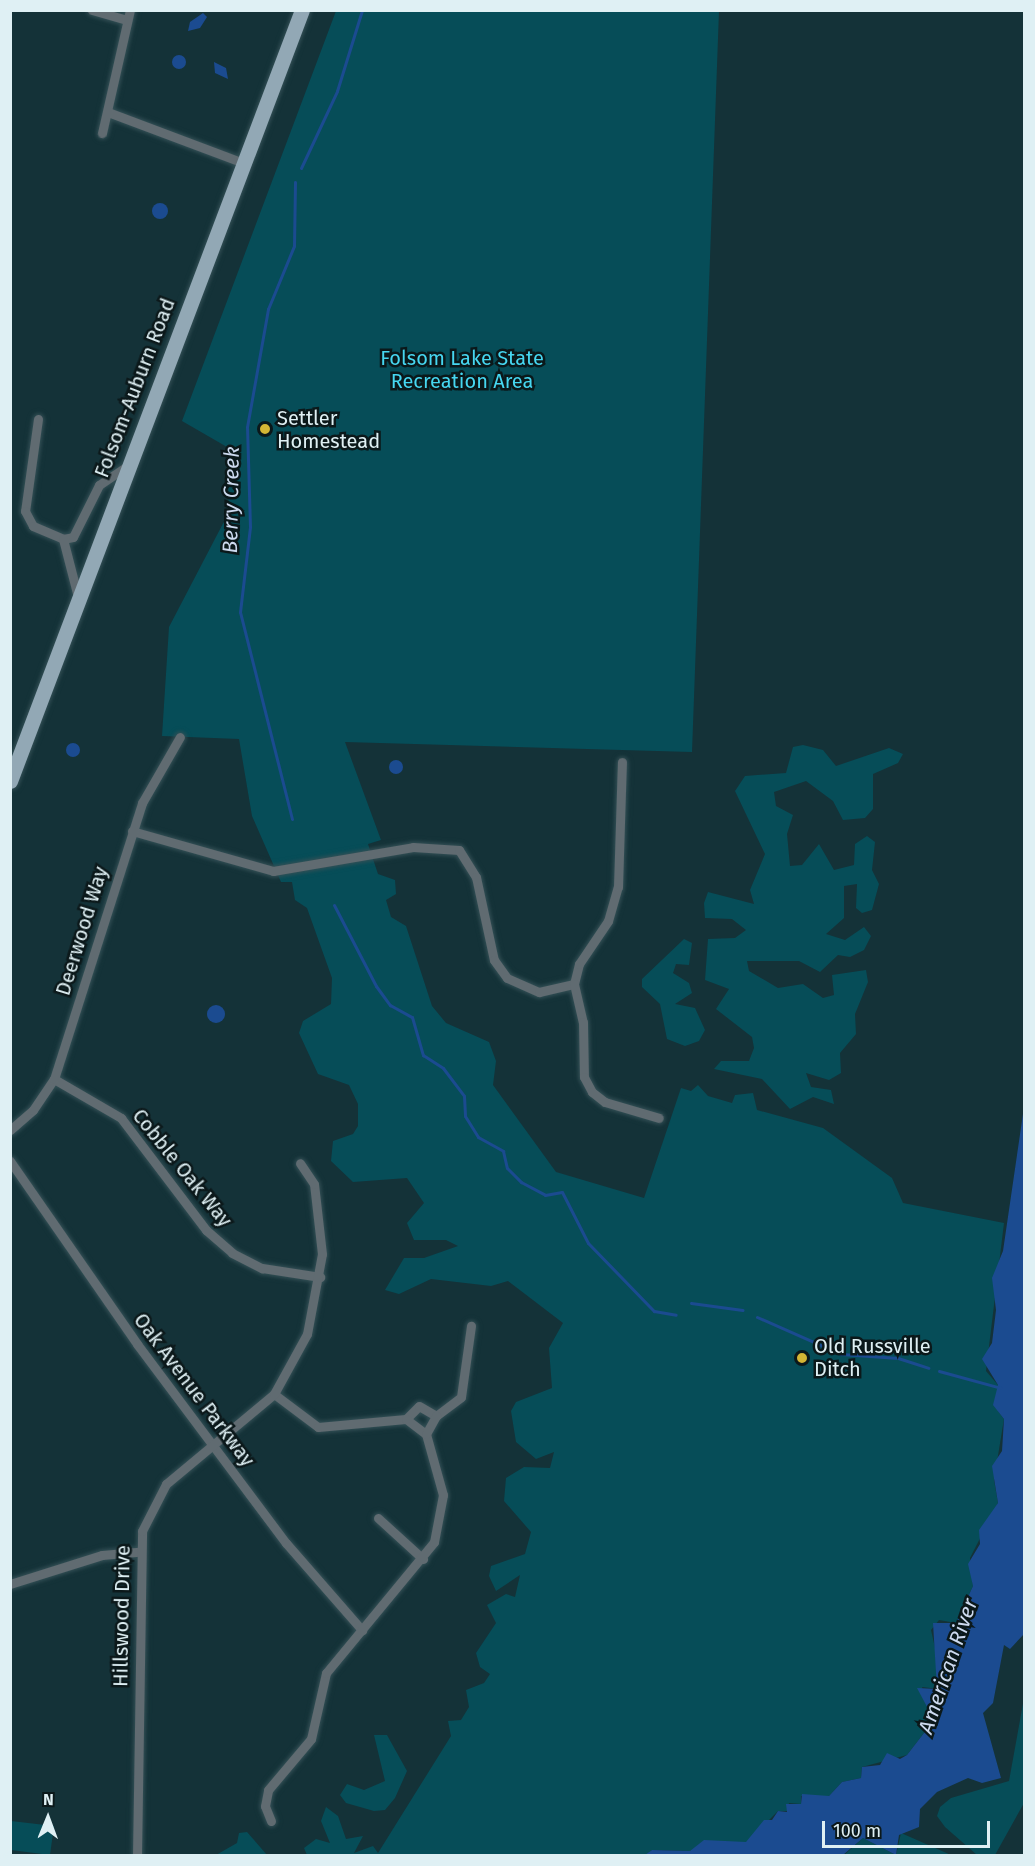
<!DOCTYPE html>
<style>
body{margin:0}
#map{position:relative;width:1035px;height:1866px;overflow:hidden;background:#143238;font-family:"Fira Sans",sans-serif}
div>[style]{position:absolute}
.green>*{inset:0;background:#064d58}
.water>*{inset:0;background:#1b4b90}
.round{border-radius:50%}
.stream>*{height:3px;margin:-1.5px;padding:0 1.5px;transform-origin:1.5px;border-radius:1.5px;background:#1b4b90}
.roads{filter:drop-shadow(0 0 2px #345056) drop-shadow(0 0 2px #345056)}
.minor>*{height:9px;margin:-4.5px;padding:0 4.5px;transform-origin:4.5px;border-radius:4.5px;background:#606b71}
.primary>*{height:15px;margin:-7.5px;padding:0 7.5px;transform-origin:7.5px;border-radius:7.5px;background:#92a8b5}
.dots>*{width:16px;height:16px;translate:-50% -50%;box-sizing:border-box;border:3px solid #0b181a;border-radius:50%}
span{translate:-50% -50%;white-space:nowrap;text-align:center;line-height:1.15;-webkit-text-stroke:5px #0b181a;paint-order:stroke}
.park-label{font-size:20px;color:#46d7f1}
.street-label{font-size:20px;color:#dff0f4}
.poi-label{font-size:20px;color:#dff0f4}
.left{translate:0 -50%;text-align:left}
.water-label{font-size:21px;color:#cddaef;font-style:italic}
.frame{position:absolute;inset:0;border:12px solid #dff0f4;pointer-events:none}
.north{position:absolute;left:18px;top:1788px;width:60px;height:60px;-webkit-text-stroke:4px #0b181a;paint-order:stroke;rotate:1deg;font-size:16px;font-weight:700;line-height:24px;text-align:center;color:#dff0f4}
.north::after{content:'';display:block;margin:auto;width:21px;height:27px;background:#dff0f4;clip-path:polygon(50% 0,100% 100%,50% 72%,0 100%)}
.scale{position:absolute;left:822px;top:1821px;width:168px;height:27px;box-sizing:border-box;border:3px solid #dff0f4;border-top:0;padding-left:8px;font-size:18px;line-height:21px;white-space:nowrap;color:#dff0f4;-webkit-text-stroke:4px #0b181a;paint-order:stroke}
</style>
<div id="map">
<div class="green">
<i style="clip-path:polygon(336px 11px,719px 11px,692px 752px,345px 742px,381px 840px,368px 844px,378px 874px,395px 880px,396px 894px,386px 900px,391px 917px,406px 926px,432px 1006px,446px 1023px,489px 1042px,496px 1061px,493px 1085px,556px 1172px,644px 1198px,681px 1088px,691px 1091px,698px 1085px,708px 1096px,732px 1103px,735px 1095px,753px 1093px,757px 1110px,823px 1128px,892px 1178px,903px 1203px,1004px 1223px,986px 1371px,998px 1385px,998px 1411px,1004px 1419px,994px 1480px,998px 1503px,970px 1558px,973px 1586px,956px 1623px,939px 1620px,931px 1630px,940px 1670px,938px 1689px,922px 1687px,934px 1720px,907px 1755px,862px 1767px,861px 1778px,842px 1782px,829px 1796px,801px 1796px,801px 1804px,789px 1803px,788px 1811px,778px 1811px,746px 1843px,714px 1841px,690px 1851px,652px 1850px,645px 1856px,307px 1855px,304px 1848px,316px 1839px,330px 1843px,321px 1821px,326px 1807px,338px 1816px,346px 1839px,363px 1836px,354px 1853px,373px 1846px,378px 1853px,451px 1736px,448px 1721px,461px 1720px,469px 1707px,466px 1690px,484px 1683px,490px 1674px,480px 1667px,476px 1653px,496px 1623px,487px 1605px,506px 1594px,515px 1597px,520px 1575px,496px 1591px,489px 1576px,491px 1566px,525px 1554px,531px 1532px,504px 1501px,506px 1478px,524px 1467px,550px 1468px,554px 1452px,536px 1459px,516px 1442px,511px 1411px,516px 1402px,552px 1388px,549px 1348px,563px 1323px,508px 1281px,491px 1286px,431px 1279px,399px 1294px,385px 1290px,404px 1258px,424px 1258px,458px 1246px,446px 1240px,414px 1240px,407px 1223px,424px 1203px,407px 1178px,353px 1182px,331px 1161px,333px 1141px,353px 1134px,358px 1126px,358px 1104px,349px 1085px,318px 1074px,299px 1033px,303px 1021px,331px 1004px,332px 978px,307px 908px,295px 900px,292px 882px,281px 882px,252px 816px,239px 739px,162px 736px,169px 627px,229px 512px,227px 447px,182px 421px)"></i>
<i style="clip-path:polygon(803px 745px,823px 750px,836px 766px,889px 748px,903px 754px,898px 763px,873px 774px,873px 809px,865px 818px,843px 820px,833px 801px,806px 781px,774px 792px,776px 806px,793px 815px,787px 834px,790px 866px,802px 865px,819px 844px,834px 870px,854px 865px,855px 844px,867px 836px,875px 842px,872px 870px,879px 884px,872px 910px,862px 913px,856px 908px,857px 884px,844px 886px,844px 918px,826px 934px,845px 940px,864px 927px,871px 936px,864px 950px,850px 957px,838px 955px,820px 972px,799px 961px,747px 961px,749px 971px,778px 988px,803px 984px,823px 998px,834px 995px,832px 975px,866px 970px,868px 982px,855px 1014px,856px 1034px,840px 1053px,841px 1073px,829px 1080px,806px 1073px,811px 1087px,831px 1090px,834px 1104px,813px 1097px,790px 1109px,762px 1079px,714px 1069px,721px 1061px,749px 1061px,754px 1048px,752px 1037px,716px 1009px,729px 989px,705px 980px,708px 939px,735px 938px,746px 930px,732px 919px,705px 918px,704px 903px,708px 892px,754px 904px,750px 890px,765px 854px,735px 791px,745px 776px,786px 773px,793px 747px)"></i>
<i style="clip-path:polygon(684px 939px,692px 943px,689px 965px,676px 964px,673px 973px,689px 983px,692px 993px,675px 1004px,695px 1008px,705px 1030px,699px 1041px,685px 1046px,667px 1039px,660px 1004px,642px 987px,642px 979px)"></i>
<i style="clip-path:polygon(1024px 1698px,1024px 1803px,995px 1855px,977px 1855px,945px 1827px,937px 1816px,940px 1807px,951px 1798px,1009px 1781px)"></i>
<i style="clip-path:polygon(374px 1735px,387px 1735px,407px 1771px,395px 1798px,385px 1810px,374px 1811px,346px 1803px,340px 1795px,347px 1784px,364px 1790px,385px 1781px)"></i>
<i style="clip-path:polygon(11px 1821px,54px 1826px,50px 1855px,11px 1850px)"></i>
<i style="clip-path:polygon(247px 1832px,267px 1855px,216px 1855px,237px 1843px,239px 1833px)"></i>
<i style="clip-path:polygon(901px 1833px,951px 1855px,843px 1856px,863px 1838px,896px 1855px)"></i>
</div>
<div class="water">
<i style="clip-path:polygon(203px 13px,207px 17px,200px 28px,188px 31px,190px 22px)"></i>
<i class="round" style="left:172px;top:55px;width:14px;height:14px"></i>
<i style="clip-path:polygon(214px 62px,226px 68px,228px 79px,215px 73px)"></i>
<i class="round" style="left:152px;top:203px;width:16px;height:16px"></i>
<i class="round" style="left:66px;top:743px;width:14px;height:14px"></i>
<i class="round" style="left:389px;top:760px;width:14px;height:14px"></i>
<i class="round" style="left:207px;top:1005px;width:18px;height:18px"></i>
<i style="clip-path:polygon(1024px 1107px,1024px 1634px,1010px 1649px,1004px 1645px,993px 1703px,983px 1713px,1001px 1778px,982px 1783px,968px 1778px,937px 1792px,920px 1809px,919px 1827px,899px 1835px,896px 1855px,863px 1838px,843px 1855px,645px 1855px,652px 1850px,690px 1851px,704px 1840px,746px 1842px,764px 1820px,772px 1820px,778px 1811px,787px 1812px,786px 1804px,801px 1804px,802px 1794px,829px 1796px,842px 1782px,861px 1778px,862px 1767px,880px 1765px,887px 1753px,900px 1759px,907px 1755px,934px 1720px,917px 1688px,937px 1689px,933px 1623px,956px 1623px,973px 1586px,968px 1564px,980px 1544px,979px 1530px,998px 1503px,992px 1466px,1002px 1451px,1004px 1419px,993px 1405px,998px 1385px,982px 1359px,992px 1343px,996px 1310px,992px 1278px,1003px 1251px)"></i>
</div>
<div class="stream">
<i style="left:301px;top:168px;width:85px;rotate:-64.9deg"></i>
<i style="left:337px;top:91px;width:85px;rotate:-72.8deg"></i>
<i style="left:292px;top:819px;width:213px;rotate:-104.1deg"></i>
<i style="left:240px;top:612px;width:86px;rotate:-83.3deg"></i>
<i style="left:250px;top:527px;width:100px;rotate:-91.7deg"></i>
<i style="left:247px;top:427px;width:120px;rotate:-79.9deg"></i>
<i style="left:268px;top:309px;width:68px;rotate:-67.6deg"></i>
<i style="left:294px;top:246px;width:64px;rotate:-89.1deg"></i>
<i style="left:334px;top:905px;width:91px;rotate:62.6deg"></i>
<i style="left:376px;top:986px;width:24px;rotate:54deg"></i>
<i style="left:390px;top:1005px;width:25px;rotate:29deg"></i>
<i style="left:412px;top:1017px;width:40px;rotate:74deg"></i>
<i style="left:423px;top:1055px;width:24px;rotate:33deg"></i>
<i style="left:443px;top:1068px;width:35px;rotate:53deg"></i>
<i style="left:464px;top:1096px;width:20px;rotate:87deg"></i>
<i style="left:465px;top:1116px;width:25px;rotate:58deg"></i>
<i style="left:478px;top:1137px;width:29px;rotate:29deg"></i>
<i style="left:503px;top:1151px;width:17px;rotate:77deg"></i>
<i style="left:507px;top:1168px;width:20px;rotate:45deg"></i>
<i style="left:521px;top:1182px;width:27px;rotate:28deg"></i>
<i style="left:545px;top:1195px;width:17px;rotate:-10deg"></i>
<i style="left:562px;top:1192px;width:57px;rotate:63deg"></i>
<i style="left:588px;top:1243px;width:95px;rotate:45.9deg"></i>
<i style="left:654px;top:1311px;width:22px;rotate:10deg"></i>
<i style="left:691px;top:1303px;width:52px;rotate:7.7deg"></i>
<i style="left:757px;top:1317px;width:92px;rotate:23.8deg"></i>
<i style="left:841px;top:1354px;width:57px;rotate:4deg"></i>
<i style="left:898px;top:1358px;width:32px;rotate:18deg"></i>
<i style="left:939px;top:1371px;width:64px;rotate:15.3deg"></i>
</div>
<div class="roads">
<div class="minor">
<i style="left:92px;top:10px;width:36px;rotate:16deg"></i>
<i style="left:108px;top:112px;width:145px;rotate:20.6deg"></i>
<i style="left:102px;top:133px;width:126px;rotate:-77.2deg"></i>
<i style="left:38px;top:419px;width:93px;rotate:98deg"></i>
<i style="left:25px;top:511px;width:17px;rotate:62deg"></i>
<i style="left:33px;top:526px;width:33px;rotate:23deg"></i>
<i style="left:63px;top:539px;width:10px;rotate:-11deg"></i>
<i style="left:73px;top:537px;width:58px;rotate:-63.4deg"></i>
<i style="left:99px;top:485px;width:32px;rotate:-34deg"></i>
<i style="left:63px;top:539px;width:60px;rotate:75.5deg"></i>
<i style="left:132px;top:831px;width:147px;rotate:15.8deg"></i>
<i style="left:273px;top:871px;width:142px;rotate:-9.7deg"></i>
<i style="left:413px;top:847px;width:46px;rotate:3.7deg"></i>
<i style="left:459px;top:850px;width:32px;rotate:58deg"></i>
<i style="left:476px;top:877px;width:85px;rotate:77.8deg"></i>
<i style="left:494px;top:960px;width:22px;rotate:54deg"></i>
<i style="left:507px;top:978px;width:35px;rotate:24deg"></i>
<i style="left:539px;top:992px;width:36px;rotate:-13deg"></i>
<i style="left:574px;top:984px;width:21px;rotate:-76deg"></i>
<i style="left:579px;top:964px;width:52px;rotate:-56deg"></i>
<i style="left:608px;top:921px;width:35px;rotate:-74deg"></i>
<i style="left:618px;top:887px;width:125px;rotate:-88.2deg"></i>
<i style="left:574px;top:984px;width:39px;rotate:77deg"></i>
<i style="left:583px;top:1022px;width:55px;rotate:89deg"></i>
<i style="left:584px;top:1077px;width:17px;rotate:62deg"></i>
<i style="left:592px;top:1092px;width:16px;rotate:38deg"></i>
<i style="left:605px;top:1102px;width:56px;rotate:16.5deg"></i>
<i style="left:54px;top:1079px;width:78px;rotate:30.2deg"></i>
<i style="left:121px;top:1118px;width:141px;rotate:52.8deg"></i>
<i style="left:206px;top:1230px;width:35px;rotate:41deg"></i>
<i style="left:232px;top:1253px;width:34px;rotate:27deg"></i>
<i style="left:262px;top:1268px;width:59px;rotate:8.8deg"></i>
<i style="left:10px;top:1130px;width:30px;rotate:-41deg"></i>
<i style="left:33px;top:1110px;width:37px;rotate:-56deg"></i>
<i style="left:54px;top:1079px;width:290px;rotate:-72.3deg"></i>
<i style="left:142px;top:803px;width:76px;rotate:-60.1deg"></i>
<i style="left:10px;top:1161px;width:223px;rotate:55.2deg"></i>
<i style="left:137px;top:1344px;width:249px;rotate:53.2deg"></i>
<i style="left:286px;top:1543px;width:116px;rotate:48.9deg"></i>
<i style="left:274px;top:1394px;width:55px;rotate:36.9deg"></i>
<i style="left:318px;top:1427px;width:88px;rotate:-5.2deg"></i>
<i style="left:406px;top:1419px;width:18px;rotate:-45deg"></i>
<i style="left:419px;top:1406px;width:20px;rotate:30deg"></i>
<i style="left:436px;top:1416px;width:31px;rotate:-37deg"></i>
<i style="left:461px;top:1397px;width:72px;rotate:-82deg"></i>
<i style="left:406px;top:1419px;width:25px;rotate:37deg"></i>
<i style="left:378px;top:1518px;width:61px;rotate:42.3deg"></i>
<i style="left:10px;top:1584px;width:96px;rotate:-17.5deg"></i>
<i style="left:102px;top:1555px;width:37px;rotate:-5deg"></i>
<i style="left:271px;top:1821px;width:16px;rotate:-112deg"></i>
<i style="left:265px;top:1806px;width:16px;rotate:-79deg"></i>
<i style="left:268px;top:1790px;width:67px;rotate:-49.9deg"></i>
<i style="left:311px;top:1739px;width:68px;rotate:-77.2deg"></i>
<i style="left:326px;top:1673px;width:170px;rotate:-50.5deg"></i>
<i style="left:434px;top:1542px;width:48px;rotate:-79.2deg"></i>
<i style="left:443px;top:1495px;width:63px;rotate:-105.6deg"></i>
<i style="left:426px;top:1434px;width:21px;rotate:-61deg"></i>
<i style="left:137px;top:1856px;width:325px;rotate:-89.1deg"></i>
<i style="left:142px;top:1531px;width:53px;rotate:-62.9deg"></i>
<i style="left:166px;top:1484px;width:141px;rotate:-39.8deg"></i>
<i style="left:274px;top:1394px;width:68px;rotate:-61.2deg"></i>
<i style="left:307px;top:1334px;width:81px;rotate:-79.4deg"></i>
<i style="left:322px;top:1254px;width:70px;rotate:-96.5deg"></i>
<i style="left:314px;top:1184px;width:25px;rotate:-124deg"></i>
</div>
<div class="primary">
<i style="left:10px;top:781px;width:824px;rotate:-69.26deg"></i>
</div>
</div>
<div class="dots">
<i style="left:265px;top:429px;background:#d3b635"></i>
<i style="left:802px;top:1358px;background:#d3b635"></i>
</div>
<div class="park-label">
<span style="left:462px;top:370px">Folsom Lake State<br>Recreation Area</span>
</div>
<div class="street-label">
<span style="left:135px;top:388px;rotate:-69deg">Folsom-Auburn Road</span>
<span style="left:82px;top:931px;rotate:-73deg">Deerwood Way</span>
<span style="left:182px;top:1168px;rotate:51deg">Cobble Oak Way</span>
<span style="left:194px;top:1390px;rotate:53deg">Oak Avenue Parkway</span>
<span style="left:122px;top:1616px;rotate:-89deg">Hillswood Drive</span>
</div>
<div class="poi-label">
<span class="left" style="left:277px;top:430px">Settler<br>Homestead</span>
<span class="left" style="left:814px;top:1358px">Old Russville<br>Ditch</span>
</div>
<div class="water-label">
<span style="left:231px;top:500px;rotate:-89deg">Berry Creek</span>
<span style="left:948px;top:1666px;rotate:-71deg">American River</span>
</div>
<div class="frame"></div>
<div class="north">N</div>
<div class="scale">100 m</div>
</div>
